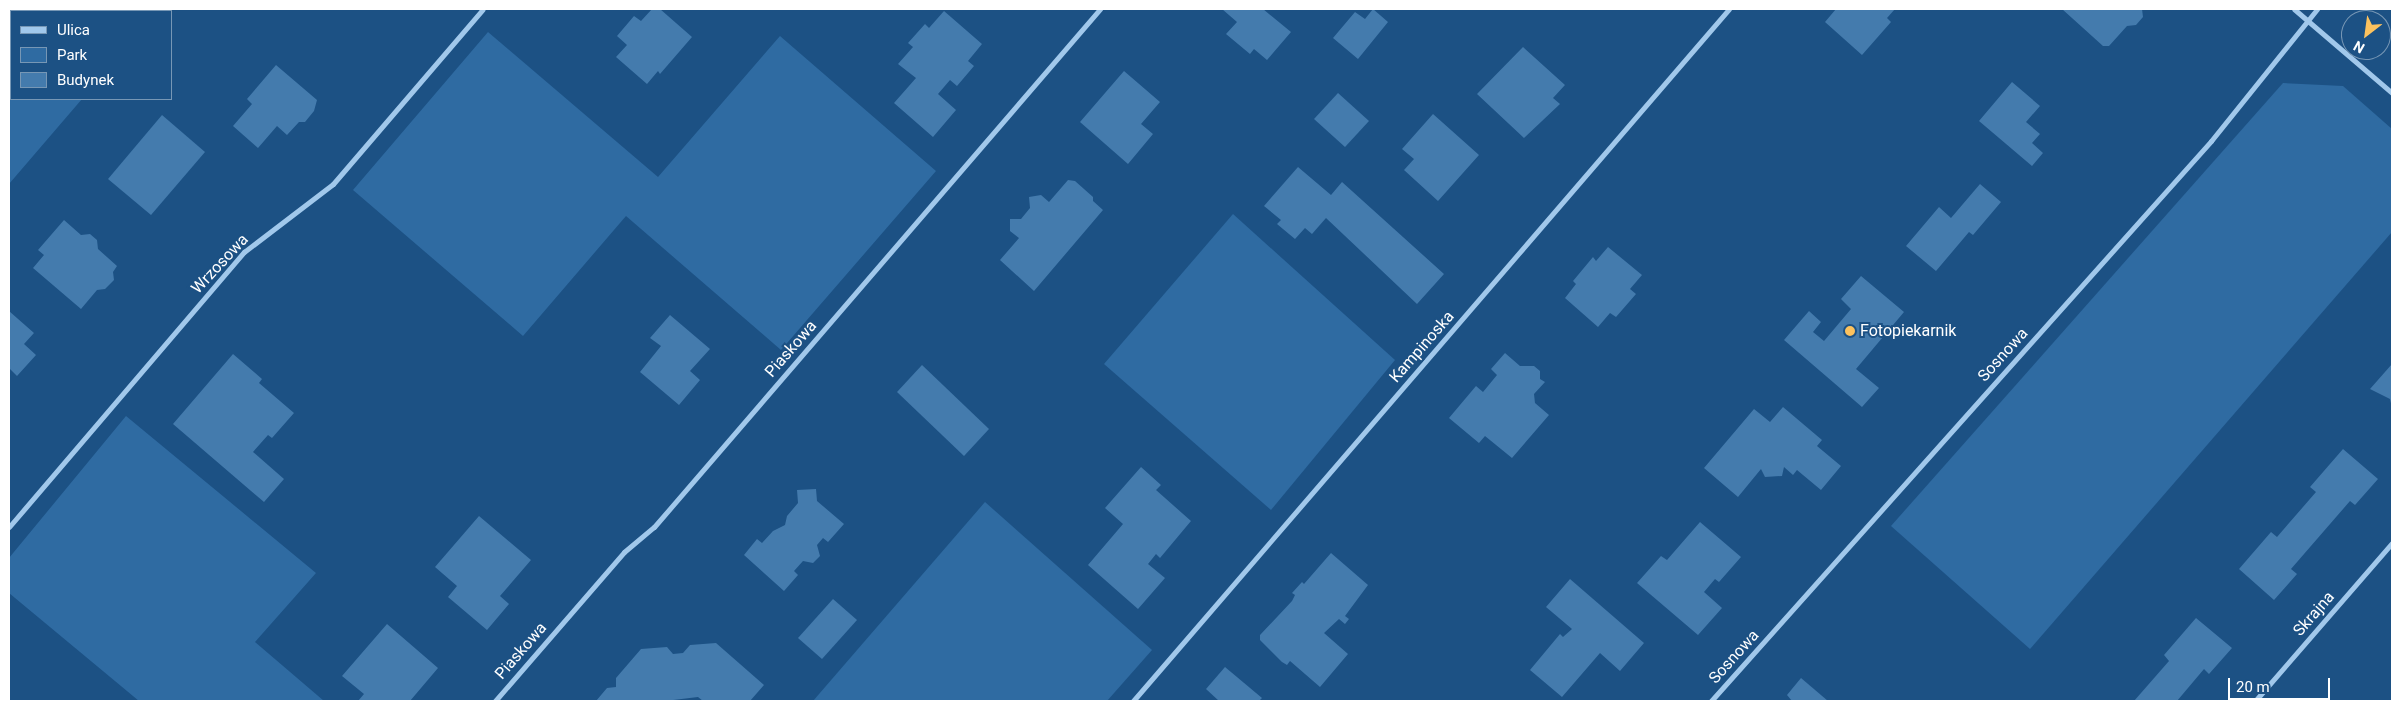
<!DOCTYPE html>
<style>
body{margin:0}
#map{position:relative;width:2401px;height:710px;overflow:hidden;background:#1c5184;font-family:Roboto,sans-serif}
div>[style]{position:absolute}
.green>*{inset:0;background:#2f6ba2}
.building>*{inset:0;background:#447bad}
.minor>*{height:5px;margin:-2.5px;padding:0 2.5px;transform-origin:2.5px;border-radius:2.5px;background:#a1c8eb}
.dots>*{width:14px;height:14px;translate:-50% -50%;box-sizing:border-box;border:2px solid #1c5184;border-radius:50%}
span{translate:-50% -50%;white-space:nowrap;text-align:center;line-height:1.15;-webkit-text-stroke:4px #1c5184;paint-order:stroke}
.street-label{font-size:16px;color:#fff}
.poi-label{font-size:16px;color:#fff}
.left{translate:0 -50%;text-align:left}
.frame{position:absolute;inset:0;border:10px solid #fff;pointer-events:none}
.legend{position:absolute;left:10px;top:10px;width:162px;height:90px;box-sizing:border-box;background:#1c5184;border:1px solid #7797b5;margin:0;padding:6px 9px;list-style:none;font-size:15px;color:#fff}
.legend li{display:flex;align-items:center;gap:10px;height:25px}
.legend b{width:25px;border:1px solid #7797b5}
.north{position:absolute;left:2341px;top:10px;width:50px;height:50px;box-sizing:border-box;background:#1c5184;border:1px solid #7797b5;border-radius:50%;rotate:210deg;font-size:14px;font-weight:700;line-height:20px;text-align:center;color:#fff}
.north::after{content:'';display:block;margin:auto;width:18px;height:22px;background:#fcc25e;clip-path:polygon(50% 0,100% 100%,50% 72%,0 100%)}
.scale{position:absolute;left:2228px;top:678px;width:102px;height:22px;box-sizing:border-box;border:2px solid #fff;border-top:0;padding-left:6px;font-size:15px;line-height:18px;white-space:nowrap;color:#fff;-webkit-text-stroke:4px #1c5184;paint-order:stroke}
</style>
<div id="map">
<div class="green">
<i style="clip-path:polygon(9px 9px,159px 9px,11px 11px,11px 99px,82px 99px,9px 184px)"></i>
<i style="clip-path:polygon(488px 32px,658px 177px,780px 36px,936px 171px,781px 350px,626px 216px,523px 336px,353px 190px)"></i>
<i style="clip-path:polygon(2283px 83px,2343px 86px,2392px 129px,2392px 232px,2030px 649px,1891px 526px)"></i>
<i style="clip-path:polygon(1233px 214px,1395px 360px,1271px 510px,1104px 364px)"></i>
<i style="clip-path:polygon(126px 416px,316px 573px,255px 642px,324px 701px,139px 701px,9px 593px,9px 558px)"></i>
<i style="clip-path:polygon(985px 502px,1152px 650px,1107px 701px,813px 701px)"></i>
</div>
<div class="building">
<i style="clip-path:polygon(652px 9px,660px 9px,692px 37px,660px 74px,658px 71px,647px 84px,616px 57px,627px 45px,617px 36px,634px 16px,641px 21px)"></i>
<i style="clip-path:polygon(1222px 9px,1263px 9px,1291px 32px,1267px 60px,1254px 49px,1250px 54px,1226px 34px,1237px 22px)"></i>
<i style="clip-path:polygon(1373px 9px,1388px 22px,1358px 59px,1333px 38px,1355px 12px,1365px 19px)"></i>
<i style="clip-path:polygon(1836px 9px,1895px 9px,1887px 18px,1891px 22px,1862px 55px,1825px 22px)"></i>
<i style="clip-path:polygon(2062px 9px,2142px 9px,2143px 17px,2136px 25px,2127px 26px,2109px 46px,2103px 46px)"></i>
<i style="clip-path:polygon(944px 11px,982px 44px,968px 61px,974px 66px,957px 86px,950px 80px,938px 94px,956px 110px,933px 137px,894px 103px,916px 78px,898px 64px,913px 47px,908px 43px,925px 24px,929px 28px)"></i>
<i style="clip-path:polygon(1523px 47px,1565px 85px,1553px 98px,1560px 104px,1524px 138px,1477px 94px)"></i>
<i style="clip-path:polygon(276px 65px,317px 100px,314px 111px,305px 122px,299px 122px,287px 135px,277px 126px,258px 148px,233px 126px,252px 104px,247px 99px)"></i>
<i style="clip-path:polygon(1124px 71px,1160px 102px,1141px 124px,1153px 134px,1128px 164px,1080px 122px)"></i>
<i style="clip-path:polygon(2012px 82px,2040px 106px,2026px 122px,2040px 134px,2032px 143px,2043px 153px,2032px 166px,1979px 121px)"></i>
<i style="clip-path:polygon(1338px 93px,1369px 121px,1345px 147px,1314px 119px)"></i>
<i style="clip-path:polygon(1433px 114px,1479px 155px,1438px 201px,1404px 170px,1414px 159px,1402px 149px)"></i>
<i style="clip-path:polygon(162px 115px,205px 152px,151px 215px,108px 179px)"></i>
<i style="clip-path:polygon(1298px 167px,1331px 195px,1342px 182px,1444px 274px,1417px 304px,1326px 218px,1312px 234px,1305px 228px,1295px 239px,1277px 224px,1281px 220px,1264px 206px)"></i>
<i style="clip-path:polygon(1068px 180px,1075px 181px,1093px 197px,1093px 201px,1103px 210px,1034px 291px,1000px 260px,1019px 238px,1010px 231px,1010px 219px,1021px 219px,1030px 208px,1029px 197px,1041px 195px,1049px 202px)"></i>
<i style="clip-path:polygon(1980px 184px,2001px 202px,1973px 235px,1969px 232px,1936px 271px,1906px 246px,1939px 207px,1951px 218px)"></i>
<i style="clip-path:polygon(64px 220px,81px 235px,90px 234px,97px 240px,98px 249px,117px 266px,113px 272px,114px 280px,105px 289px,97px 290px,81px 309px,33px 268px,44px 255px,38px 250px)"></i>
<i style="clip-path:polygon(1608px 247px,1642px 275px,1630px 289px,1636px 294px,1616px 317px,1610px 313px,1598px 327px,1565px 298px,1576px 284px,1573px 281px,1593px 257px,1596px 261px)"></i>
<i style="clip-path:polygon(1861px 276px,1904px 312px,1856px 369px,1879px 388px,1862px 407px,1784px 340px,1809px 311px,1821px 322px,1813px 332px,1824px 341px,1851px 309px,1841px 299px)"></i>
<i style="clip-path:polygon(9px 311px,34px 333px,24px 344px,36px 355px,17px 376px,9px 368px)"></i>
<i style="clip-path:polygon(670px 315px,710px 349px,690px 371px,700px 380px,679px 405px,640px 372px,661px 346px,650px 338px)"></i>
<i style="clip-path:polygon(1505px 353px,1520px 366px,1534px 366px,1540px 371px,1540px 379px,1545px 382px,1534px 394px,1535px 403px,1549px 415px,1512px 458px,1485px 436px,1479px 443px,1449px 418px,1476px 386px,1483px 392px,1497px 375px,1491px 369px)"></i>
<i style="clip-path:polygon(233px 354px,262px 379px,259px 383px,294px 413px,272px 438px,268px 435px,253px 452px,284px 479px,264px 502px,173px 424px)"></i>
<i style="clip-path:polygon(2392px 364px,2392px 408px,2390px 399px,2370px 389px)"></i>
<i style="clip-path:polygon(922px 365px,989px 429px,964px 456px,897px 392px)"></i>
<i style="clip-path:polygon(1783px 407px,1822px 440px,1817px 446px,1841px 466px,1821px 490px,1797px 470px,1793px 475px,1784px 467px,1782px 476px,1765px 477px,1761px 469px,1738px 497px,1704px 468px,1754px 409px,1770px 422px)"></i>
<i style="clip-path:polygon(2343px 449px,2378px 479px,2355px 505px,2350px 501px,2291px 569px,2297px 574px,2274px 600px,2239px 569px,2271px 532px,2277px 537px,2316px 492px,2310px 487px)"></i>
<i style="clip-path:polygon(1141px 467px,1161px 485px,1156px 490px,1191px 521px,1160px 558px,1156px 554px,1148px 564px,1165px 578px,1138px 609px,1088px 565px,1123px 524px,1105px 508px)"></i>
<i style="clip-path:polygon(816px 489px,817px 501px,844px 524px,828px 542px,823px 538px,817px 545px,820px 556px,813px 563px,803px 561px,794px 571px,798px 575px,784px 591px,744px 555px,757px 539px,762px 543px,773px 531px,785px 525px,787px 516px,798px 503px,797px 490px)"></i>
<i style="clip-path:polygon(479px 516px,531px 560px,500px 596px,509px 604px,487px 630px,448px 597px,457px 586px,435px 567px)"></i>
<i style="clip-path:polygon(1700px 522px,1741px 557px,1719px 582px,1715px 579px,1704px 592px,1722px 608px,1698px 635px,1637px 583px,1661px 556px,1667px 560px)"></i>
<i style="clip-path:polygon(1331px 553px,1368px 585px,1345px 616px,1349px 619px,1345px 624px,1339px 619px,1324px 633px,1348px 654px,1320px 687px,1290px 661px,1287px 665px,1282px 662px,1260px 640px,1260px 635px,1292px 601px,1295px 595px,1292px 593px,1302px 582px,1304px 584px)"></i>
<i style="clip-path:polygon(1570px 579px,1644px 643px,1620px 671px,1600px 653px,1562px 697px,1530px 670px,1560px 634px,1563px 637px,1572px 629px,1546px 607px)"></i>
<i style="clip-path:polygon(833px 599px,857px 620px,822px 659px,798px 638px)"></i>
<i style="clip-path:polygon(2196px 618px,2232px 648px,2209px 674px,2204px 669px,2177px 701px,2134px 701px,2169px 661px,2164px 655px)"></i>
<i style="clip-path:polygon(387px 624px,438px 668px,410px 701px,358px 701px,364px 694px,342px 676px)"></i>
<i style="clip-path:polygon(716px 643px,764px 685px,750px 701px,703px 701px,698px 697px,665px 701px,596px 701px,607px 688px,616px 687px,616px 678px,641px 649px,667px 647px,673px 654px,683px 653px,690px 645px)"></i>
<i style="clip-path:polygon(1225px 667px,1262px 698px,1259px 701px,1219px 701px,1206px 689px)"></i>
<i style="clip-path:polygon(1801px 678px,1828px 701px,1792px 701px,1787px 695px)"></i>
</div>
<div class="minor">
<i style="left:2294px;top:9px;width:129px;rotate:40.6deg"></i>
<i style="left:9px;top:527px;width:362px;rotate:-49.5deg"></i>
<i style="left:244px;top:252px;width:112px;rotate:-37.4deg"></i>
<i style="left:333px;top:184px;width:230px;rotate:-49.4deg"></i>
<i style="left:495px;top:701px;width:197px;rotate:-49.1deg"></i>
<i style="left:624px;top:552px;width:39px;rotate:-40deg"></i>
<i style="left:654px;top:527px;width:684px;rotate:-49.27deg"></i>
<i style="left:1133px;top:701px;width:913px;rotate:-49.26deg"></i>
<i style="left:1711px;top:701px;width:751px;rotate:-48.24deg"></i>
<i style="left:2211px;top:141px;width:169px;rotate:-51.2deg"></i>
<i style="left:2255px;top:701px;width:209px;rotate:-49.1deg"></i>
</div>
<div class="dots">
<i style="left:1850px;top:331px;background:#fcc25e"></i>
</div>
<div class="street-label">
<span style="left:220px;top:264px;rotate:-47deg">Wrzosowa</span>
<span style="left:1422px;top:347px;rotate:-49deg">Kampinoska</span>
<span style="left:791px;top:349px;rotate:-49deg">Piaskowa</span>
<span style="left:2003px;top:355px;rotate:-48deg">Sosnowa</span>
<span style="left:2314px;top:614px;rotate:-49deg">Skrajna</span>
<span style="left:521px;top:651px;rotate:-49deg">Piaskowa</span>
<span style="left:1734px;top:657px;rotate:-48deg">Sosnowa</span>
</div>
<div class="poi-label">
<span class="left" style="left:1860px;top:331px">Fotopiekarnik</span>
</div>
<div class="frame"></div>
<ul class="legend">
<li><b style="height:6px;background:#a1c8eb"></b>Ulica</li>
<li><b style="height:14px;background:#2f6ba2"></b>Park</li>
<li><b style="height:14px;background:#447bad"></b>Budynek</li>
</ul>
<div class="north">N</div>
<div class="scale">20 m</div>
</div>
